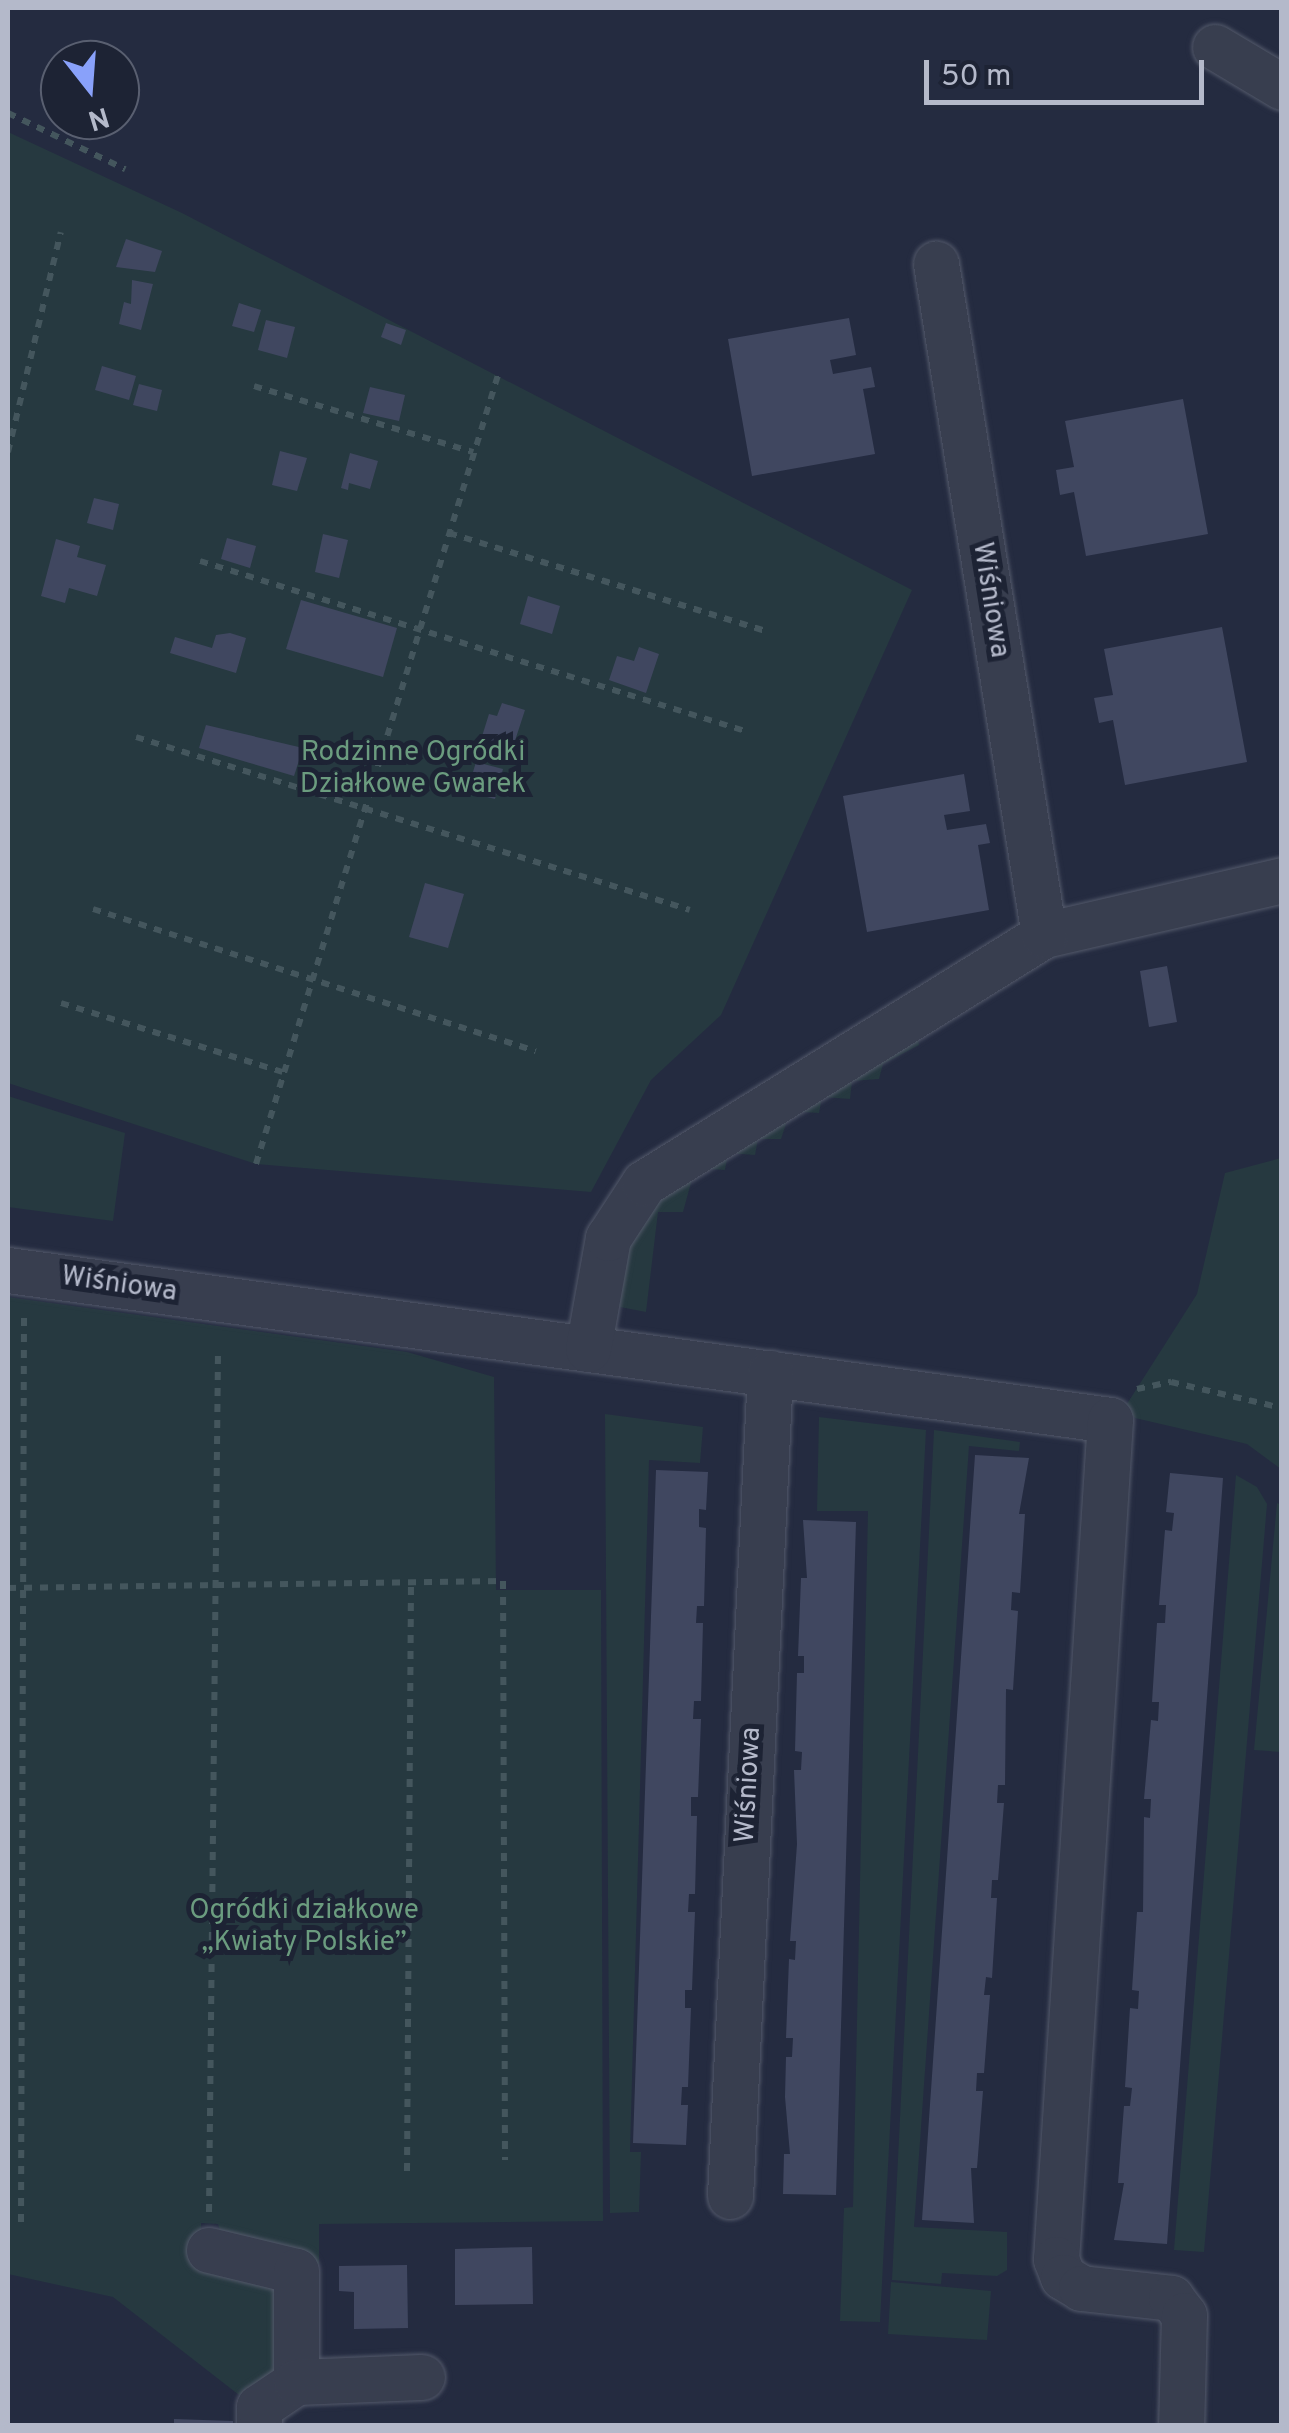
<!DOCTYPE html>
<meta charset="utf-8">
<style>
body{margin:0}
#map{position:relative;width:1289px;height:2433px;overflow:hidden;background:#242b40;font-family:Overpass,sans-serif}
div>[style]{position:absolute}
.green>*{inset:0;background:#263940}
.building>*{inset:0;background:#404760}
.path>*{height:6px;margin-top:-3px;transform-origin:0;background:repeating-linear-gradient(90deg,#44565d 0 8px,transparent 0 16px)}
.roads{filter:drop-shadow(0 0 2px #53596a) drop-shadow(0 0 2px #53596a)}
.minor>*{height:45px;margin:-22.5px;padding:0 22.5px;transform-origin:22.5px;border-radius:22.5px;background:#383e4f}
span{translate:-50% -50%;white-space:nowrap;text-align:center;line-height:1.15;-webkit-text-stroke:10px #1d2334;paint-order:stroke}
.street-label{font-size:28px;color:#b4b9ca}
.park-label{font-size:28px;color:#6b9c7f}
.frame{position:absolute;inset:0;border:10px solid #b4b9ca;pointer-events:none}
.north{position:absolute;left:40px;top:40px;width:100px;height:100px;box-sizing:border-box;background:#1d2334;border:2px solid #595f70;border-radius:50%;rotate:163deg;font-size:28px;font-weight:700;line-height:40px;text-align:center;color:#b4b9ca}
.north::after{content:'';display:block;margin:auto;width:35px;height:45px;background:#89a1fa;clip-path:polygon(50% 0,100% 100%,50% 72%,0 100%)}
.scale{position:absolute;left:924px;top:60px;width:280px;height:45px;box-sizing:border-box;border:5px solid #b4b9ca;border-top:0;padding-left:12px;font-size:30px;line-height:35px;white-space:nowrap;color:#b4b9ca;-webkit-text-stroke:8px #1d2334;paint-order:stroke}
</style>
<div id="map">
<div class="green">
<i style="clip-path:polygon(8px 132px,182px 213px,912px 590px,721px 1015px,651px 1080px,591px 1192px,256px 1164px,8px 1083px)"></i>
<i style="clip-path:polygon(917px 1035px,919px 1045px,883px 1064px,879px 1079px,852px 1081px,850px 1099px,822px 1097px,819px 1113px,803px 1112px,787px 1121px,781px 1139px,758px 1139px,755px 1155px,728px 1153px,725px 1170px,710px 1169px,692px 1179px,683px 1212px,658px 1212px,646px 1312px,615px 1306px,626px 1241px,641px 1210px,719px 1154px)"></i>
<i style="clip-path:polygon(8px 1096px,125px 1133px,113px 1221px,8px 1207px)"></i>
<i style="clip-path:polygon(1281px 1158px,1281px 1469px,1247px 1444px,1135px 1418px,1125px 1407px,1197px 1294px,1225px 1173px)"></i>
<i style="clip-path:polygon(8px 1297px,407px 1352px,494px 1377px,496px 1590px,601px 1590px,603px 2221px,319px 2224px,319px 2264px,224px 2244px,218px 2224px,201px 2223px,201px 2256px,281px 2280px,285px 2365px,239px 2395px,113px 2297px,8px 2274px)"></i>
<i style="clip-path:polygon(605px 1414px,703px 1427px,700px 1463px,649px 1460px,630px 2152px,641px 2152px,639px 2212px,610px 2213px)"></i>
<i style="clip-path:polygon(819px 1417px,926px 1430px,880px 2322px,840px 2321px,844px 2208px,853px 2207px,868px 1511px,817px 1511px)"></i>
<i style="clip-path:polygon(934px 1430px,1020px 1442px,1019px 1451px,969px 1446px,914px 2227px,1007px 2232px,1007px 2270px,997px 2276px,942px 2273px,941px 2284px,892px 2280px)"></i>
<i style="clip-path:polygon(1236px 1475px,1257px 1487px,1267px 1504px,1204px 2252px,1174px 2250px)"></i>
<i style="clip-path:polygon(1277px 1503px,1282px 1505px,1281px 1752px,1254px 1750px)"></i>
<i style="clip-path:polygon(891px 2282px,991px 2291px,987px 2340px,888px 2334px)"></i>
</div>
<div class="building">
<i style="clip-path:polygon(126px 239px,162px 251px,155px 272px,116px 267px)"></i>
<i style="clip-path:polygon(132px 280px,153px 284px,141px 330px,119px 324px,124px 302px,131px 304px)"></i>
<i style="clip-path:polygon(239px 303px,261px 310px,254px 332px,232px 326px)"></i>
<i style="clip-path:polygon(849px 318px,856px 355px,830px 360px,833px 374px,871px 367px,875px 387px,863px 389px,875px 454px,752px 476px,728px 339px)"></i>
<i style="clip-path:polygon(266px 320px,295px 327px,287px 358px,258px 350px)"></i>
<i style="clip-path:polygon(386px 323px,406px 330px,401px 345px,381px 337px)"></i>
<i style="clip-path:polygon(102px 366px,136px 376px,129px 400px,95px 390px)"></i>
<i style="clip-path:polygon(139px 384px,162px 390px,157px 411px,133px 405px)"></i>
<i style="clip-path:polygon(370px 387px,405px 395px,399px 421px,363px 413px)"></i>
<i style="clip-path:polygon(1183px 399px,1208px 534px,1086px 556px,1074px 492px,1060px 495px,1056px 470px,1074px 467px,1065px 421px)"></i>
<i style="clip-path:polygon(280px 451px,307px 458px,297px 491px,272px 485px)"></i>
<i style="clip-path:polygon(350px 453px,378px 461px,370px 489px,349px 483px,348px 490px,341px 488px)"></i>
<i style="clip-path:polygon(94px 498px,119px 504px,113px 530px,87px 523px)"></i>
<i style="clip-path:polygon(323px 534px,348px 540px,339px 578px,315px 572px)"></i>
<i style="clip-path:polygon(227px 538px,256px 546px,250px 568px,221px 559px)"></i>
<i style="clip-path:polygon(56px 539px,80px 546px,77px 557px,106px 565px,97px 596px,69px 588px,65px 603px,41px 596px)"></i>
<i style="clip-path:polygon(528px 596px,560px 606px,552px 634px,520px 624px)"></i>
<i style="clip-path:polygon(301px 600px,397px 628px,383px 677px,286px 649px)"></i>
<i style="clip-path:polygon(1222px 627px,1247px 762px,1125px 785px,1113px 720px,1099px 723px,1094px 698px,1113px 695px,1104px 649px)"></i>
<i style="clip-path:polygon(230px 633px,246px 638px,236px 673px,170px 653px,175px 637px,212px 648px,216px 635px)"></i>
<i style="clip-path:polygon(639px 647px,659px 654px,646px 693px,609px 680px,617px 656px,634px 661px)"></i>
<i style="clip-path:polygon(502px 703px,525px 710px,510px 756px,479px 746px,489px 714px,497px 716px)"></i>
<i style="clip-path:polygon(206px 725px,303px 748px,294px 776px,199px 748px)"></i>
<i style="clip-path:polygon(476px 762px,503px 769px,495px 799px,467px 792px)"></i>
<i style="clip-path:polygon(964px 774px,970px 811px,944px 815px,947px 830px,986px 824px,990px 843px,978px 845px,989px 910px,867px 932px,843px 796px)"></i>
<i style="clip-path:polygon(425px 883px,464px 894px,448px 948px,409px 937px)"></i>
<i style="clip-path:polygon(1167px 966px,1177px 1022px,1149px 1027px,1140px 971px)"></i>
<i style="clip-path:polygon(975px 1455px,1029px 1458px,1019px 1514px,1025px 1514px,1020px 1593px,1012px 1592px,1011px 1610px,1018px 1611px,1013px 1690px,1006px 1689px,1005px 1785px,998px 1785px,997px 1803px,1004px 1803px,998px 1880px,992px 1880px,991px 1898px,997px 1898px,992px 1978px,986px 1977px,984px 1995px,990px 1995px,984px 2073px,977px 2073px,976px 2091px,983px 2091px,977px 2168px,971px 2168px,974px 2223px,922px 2220px)"></i>
<i style="clip-path:polygon(656px 1470px,708px 1472px,706px 1510px,699px 1509px,699px 1527px,706px 1528px,704px 1606px,697px 1606px,696px 1623px,703px 1623px,701px 1701px,694px 1701px,693px 1719px,701px 1719px,698px 1797px,691px 1797px,691px 1816px,697px 1816px,695px 1894px,689px 1894px,688px 1912px,695px 1912px,692px 1990px,685px 1990px,685px 2008px,691px 2008px,688px 2087px,682px 2087px,681px 2105px,688px 2105px,686px 2145px,633px 2143px)"></i>
<i style="clip-path:polygon(1170px 1473px,1223px 1478px,1167px 2244px,1114px 2240px,1124px 2183px,1118px 2183px,1124px 2106px,1130px 2106px,1132px 2088px,1125px 2087px,1130px 2008px,1138px 2009px,1139px 1991px,1132px 1990px,1137px 1912px,1143px 1912px,1144px 1817px,1150px 1818px,1151px 1799px,1144px 1799px,1151px 1720px,1158px 1721px,1159px 1702px,1152px 1702px,1157px 1623px,1165px 1623px,1166px 1605px,1159px 1605px,1165px 1530px,1172px 1531px,1174px 1513px,1166px 1512px)"></i>
<i style="clip-path:polygon(803px 1520px,856px 1522px,836px 2195px,783px 2194px,784px 2154px,790px 2154px,785px 2097px,786px 2057px,792px 2057px,793px 2038px,786px 2038px,789px 1959px,795px 1960px,796px 1941px,790px 1941px,797px 1844px,794px 1770px,801px 1770px,802px 1752px,795px 1751px,797px 1673px,804px 1673px,804px 1656px,798px 1656px,801px 1578px,807px 1578px)"></i>
<i style="clip-path:polygon(532px 2247px,533px 2304px,455px 2305px,455px 2249px)"></i>
<i style="clip-path:polygon(407px 2265px,408px 2328px,354px 2329px,354px 2292px,339px 2291px,339px 2266px)"></i>
<i style="clip-path:polygon(174px 2419px,233px 2421px,233px 2426px,174px 2426px)"></i>
</div>
<div class="path">
<i style="left:8px;top:113px;width:130px;rotate:25.6deg"></i>
<i style="left:254px;top:386px;width:229px;rotate:16.8deg"></i>
<i style="left:8px;top:452px;width:226px;rotate:-76.5deg"></i>
<i style="left:449px;top:533px;width:329px;rotate:17.2deg"></i>
<i style="left:200px;top:561px;width:571px;rotate:17.32deg"></i>
<i style="left:136px;top:737px;width:580px;rotate:17.34deg"></i>
<i style="left:93px;top:909px;width:465px;rotate:17.8deg"></i>
<i style="left:61px;top:1003px;width:232px;rotate:17.3deg"></i>
<i style="left:256px;top:1164px;width:825px;rotate:-72.95deg"></i>
<i style="left:1137px;top:1389px;width:35px;rotate:-12deg"></i>
<i style="left:1171px;top:1382px;width:114px;rotate:13.2deg"></i>
<i style="left:8px;top:1588px;width:495px;rotate:-0.8deg"></i>
<i style="left:503px;top:1581px;width:579px;rotate:89.8deg"></i>
<i style="left:407px;top:2171px;width:588px;rotate:-89.61deg"></i>
<i style="left:209px;top:2212px;width:863px;rotate:-89.4deg"></i>
<i style="left:21px;top:2222px;width:904px;rotate:-89.81deg"></i>
</div>
<div class="roads">
<div class="minor">
<i style="left:1215px;top:47px;width:78px;rotate:30.8deg"></i>
<i style="left:1044px;top:935px;width:244px;rotate:-13deg"></i>
<i style="left:8px;top:1270px;width:1112px;rotate:7.75deg"></i>
<i style="left:1110px;top:1420px;width:841px;rotate:93.68deg"></i>
<i style="left:1056px;top:2259px;width:19px;rotate:69deg"></i>
<i style="left:1063px;top:2277px;width:21px;rotate:31deg"></i>
<i style="left:1081px;top:2288px;width:91px;rotate:6.3deg"></i>
<i style="left:1171px;top:2298px;width:21px;rotate:53deg"></i>
<i style="left:1184px;top:2315px;width:111px;rotate:91.5deg"></i>
<i style="left:588px;top:1349px;width:113px;rotate:-79.8deg"></i>
<i style="left:608px;top:1238px;width:66px;rotate:-56.8deg"></i>
<i style="left:644px;top:1183px;width:471px;rotate:-31.8deg"></i>
<i style="left:1044px;top:935px;width:680px;rotate:-99.14deg"></i>
<i style="left:730px;top:2196px;width:824px;rotate:-87.22deg"></i>
<i style="left:209px;top:2250px;width:89px;rotate:13.6deg"></i>
<i style="left:296px;top:2271px;width:111px;rotate:90deg"></i>
<i style="left:259px;top:2426px;width:19px;rotate:-90deg"></i>
<i style="left:259px;top:2407px;width:45px;rotate:-34deg"></i>
<i style="left:296px;top:2382px;width:126px;rotate:-2.3deg"></i>
</div>
</div>
<div class="street-label">
<span style="left:990px;top:600px;rotate:81deg">Wiśniowa</span>
<span style="left:119px;top:1285px;rotate:8deg">Wiśniowa</span>
<span style="left:749px;top:1785px;rotate:-87deg">Wiśniowa</span>
</div>
<div class="park-label">
<span style="left:413px;top:769px">Rodzinne Ogródki<br>Działkowe Gwarek</span>
<span style="left:304px;top:1927px">Ogródki działkowe<br>„Kwiaty Polskie”</span>
</div>
<div class="frame"></div>
<div class="north">N</div>
<div class="scale">50 m</div>
</div>
